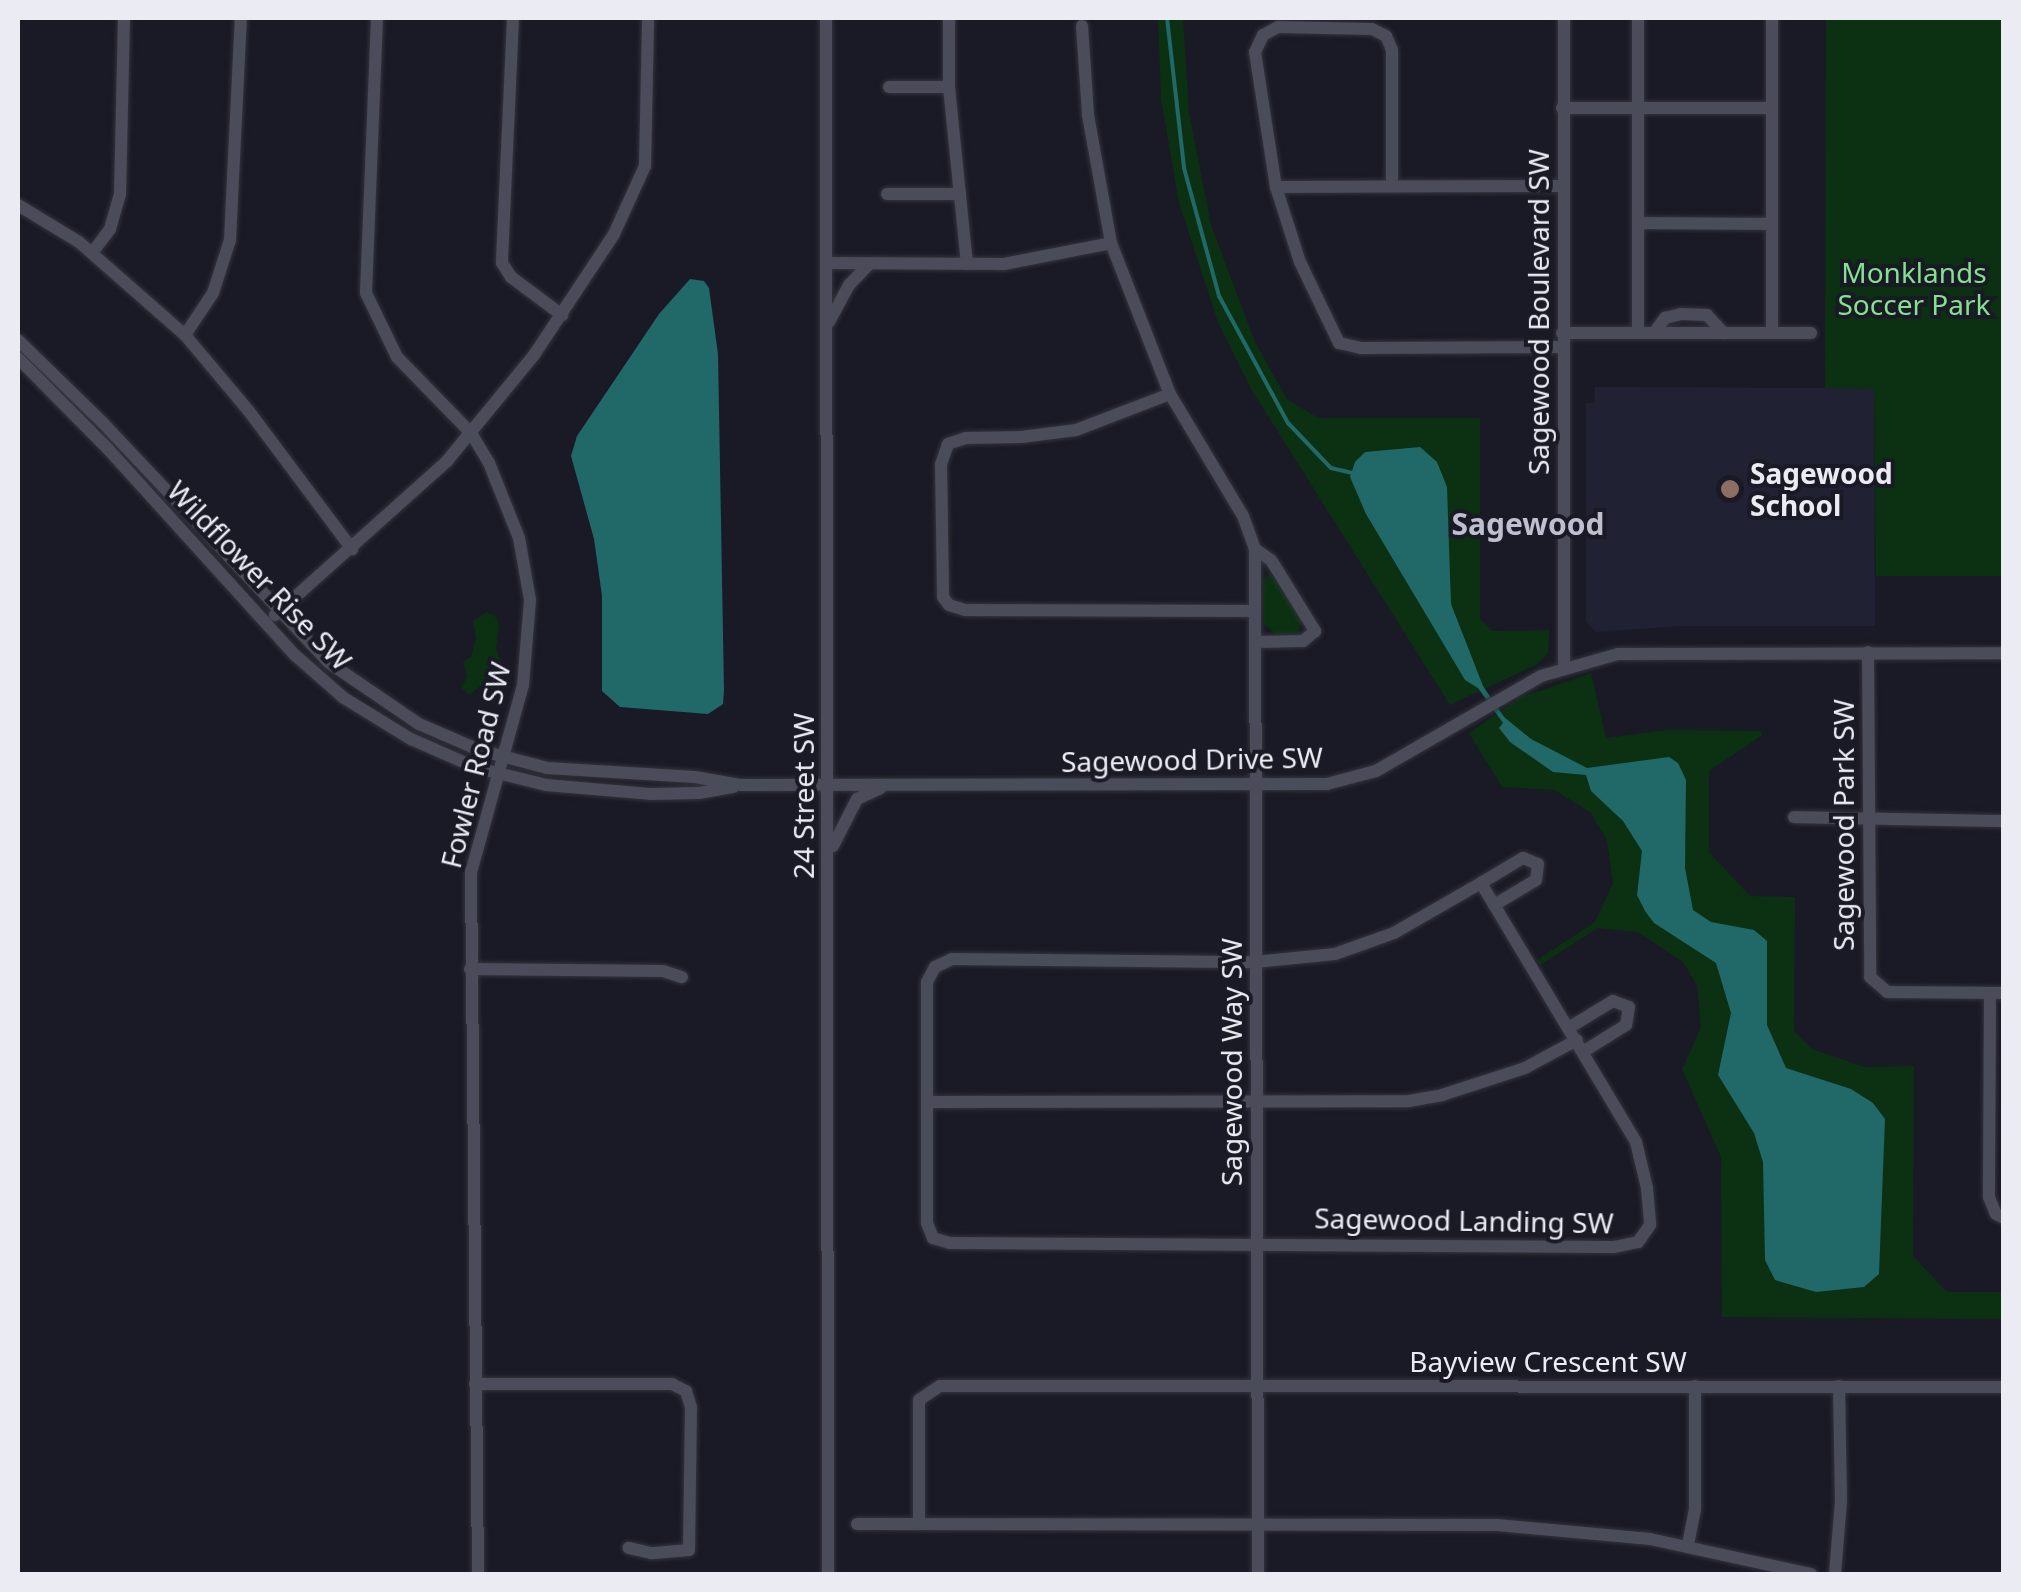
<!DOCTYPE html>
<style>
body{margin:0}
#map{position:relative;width:2021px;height:1592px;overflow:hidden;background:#191a25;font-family:"Noto Sans",sans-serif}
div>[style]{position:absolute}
.built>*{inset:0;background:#202132}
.green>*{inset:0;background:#0b3112}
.water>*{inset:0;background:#216869}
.stream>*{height:4px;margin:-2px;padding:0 2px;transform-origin:2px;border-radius:2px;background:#216869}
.roads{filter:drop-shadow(0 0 2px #33333c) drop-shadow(0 0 2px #33333c)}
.minor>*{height:12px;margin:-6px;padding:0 6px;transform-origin:6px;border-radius:6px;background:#4b4c59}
.dots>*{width:28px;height:28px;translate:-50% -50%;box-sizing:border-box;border:5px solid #191a25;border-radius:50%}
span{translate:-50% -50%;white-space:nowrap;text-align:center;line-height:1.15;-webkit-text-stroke:8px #191a25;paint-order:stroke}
.park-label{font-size:28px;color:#84e190}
.street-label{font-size:28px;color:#eaebf3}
.poi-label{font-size:28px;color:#eaebf3;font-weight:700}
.left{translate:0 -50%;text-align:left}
.neighbourhood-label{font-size:30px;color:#bebfcf;font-weight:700}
.frame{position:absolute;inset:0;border:20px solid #eaebf3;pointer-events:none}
</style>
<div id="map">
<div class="built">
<i style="clip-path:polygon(1595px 387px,1874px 388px,1875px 626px,1681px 626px,1596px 632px,1586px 622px,1586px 403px,1594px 403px)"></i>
</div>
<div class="green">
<i style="clip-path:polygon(1158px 18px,1183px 18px,1189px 113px,1211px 225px,1255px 342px,1287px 399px,1318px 418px,1480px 418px,1480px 619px,1492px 631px,1549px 630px,1548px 653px,1538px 664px,1450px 705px,1251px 389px,1218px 322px,1179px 203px,1161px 99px)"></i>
<i style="clip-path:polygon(1826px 18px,2003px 18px,2003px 576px,1876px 576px,1874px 389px,1825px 388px)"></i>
<i style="clip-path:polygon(1270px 573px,1302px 620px,1298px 633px,1276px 635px,1264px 624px,1263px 580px)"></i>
<i style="clip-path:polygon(487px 612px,495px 616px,499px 625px,496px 649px,503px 668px,469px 695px,461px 688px,467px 677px,463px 662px,471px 657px,476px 638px,473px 621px)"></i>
<i style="clip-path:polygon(1591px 673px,1606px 738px,1668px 730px,1761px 731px,1761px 736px,1709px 771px,1709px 852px,1750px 896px,1795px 897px,1794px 1031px,1812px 1049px,1864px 1067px,1914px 1066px,1913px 1256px,1947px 1292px,2003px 1292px,2003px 1319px,1722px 1317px,1721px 1157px,1682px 1069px,1701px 1028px,1697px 985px,1683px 962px,1638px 932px,1598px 928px,1540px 965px,1537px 960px,1595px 922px,1613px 884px,1607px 840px,1591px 813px,1555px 790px,1502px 787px,1469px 733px,1519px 698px)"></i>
</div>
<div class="water">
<i style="clip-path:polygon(690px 279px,704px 281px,709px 288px,718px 354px,724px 690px,723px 704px,708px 714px,620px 707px,602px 691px,602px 596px,594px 539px,571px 456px,577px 436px,659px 314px)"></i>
<i style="clip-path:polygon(1420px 447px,1437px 462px,1447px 487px,1451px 604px,1483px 686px,1504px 717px,1531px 739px,1587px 768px,1669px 757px,1678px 763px,1686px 780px,1685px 868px,1693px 910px,1711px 922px,1754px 930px,1767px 941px,1767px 1025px,1786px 1068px,1851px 1089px,1873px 1103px,1885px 1119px,1879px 1274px,1864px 1287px,1816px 1292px,1775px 1280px,1765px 1260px,1763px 1162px,1754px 1133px,1718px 1075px,1731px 1013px,1716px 963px,1654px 923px,1645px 911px,1637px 895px,1642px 851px,1623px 821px,1591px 791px,1586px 775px,1553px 772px,1510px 742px,1499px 728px,1503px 723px,1478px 688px,1465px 680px,1366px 514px,1350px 477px,1355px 462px,1365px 452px)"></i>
</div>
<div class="stream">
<i style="left:1167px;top:18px;width:151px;rotate:83.5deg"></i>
<i style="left:1184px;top:168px;width:133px;rotate:74.7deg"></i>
<i style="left:1219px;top:296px;width:145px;rotate:61.5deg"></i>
<i style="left:1288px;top:423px;width:62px;rotate:46.3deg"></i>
<i style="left:1331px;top:468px;width:22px;rotate:13deg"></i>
</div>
<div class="roads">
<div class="minor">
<i style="left:377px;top:18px;width:275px;rotate:92.3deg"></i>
<i style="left:366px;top:293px;width:71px;rotate:64.2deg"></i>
<i style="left:397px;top:357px;width:106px;rotate:45.8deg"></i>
<i style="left:471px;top:433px;width:35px;rotate:59deg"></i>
<i style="left:489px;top:463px;width:81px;rotate:68.2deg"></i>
<i style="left:519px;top:538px;width:63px;rotate:79.9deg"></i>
<i style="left:530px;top:600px;width:85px;rotate:94.7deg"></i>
<i style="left:523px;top:685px;width:194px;rotate:105.5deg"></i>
<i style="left:471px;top:872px;width:702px;rotate:89.43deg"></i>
<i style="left:513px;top:18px;width:245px;rotate:92.6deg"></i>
<i style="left:502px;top:263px;width:17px;rotate:57deg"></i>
<i style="left:511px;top:277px;width:64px;rotate:36.7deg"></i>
<i style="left:826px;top:18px;width:1556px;rotate:89.93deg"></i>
<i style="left:949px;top:18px;width:69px;rotate:90deg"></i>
<i style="left:949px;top:87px;width:178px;rotate:84.2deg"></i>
<i style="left:1564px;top:18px;width:649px;rotate:90deg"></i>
<i style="left:1082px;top:26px;width:89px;rotate:86.1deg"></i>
<i style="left:1088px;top:115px;width:130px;rotate:79.8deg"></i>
<i style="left:1111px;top:243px;width:162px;rotate:68.7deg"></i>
<i style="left:1170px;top:394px;width:142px;rotate:59.1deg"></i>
<i style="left:1243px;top:516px;width:35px;rotate:70deg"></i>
<i style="left:1255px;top:549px;width:1025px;rotate:89.83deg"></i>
<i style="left:889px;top:87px;width:60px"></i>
<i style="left:1562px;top:108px;width:210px"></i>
<i style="left:1392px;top:186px;width:136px;rotate:-90deg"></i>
<i style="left:1392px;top:50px;width:15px;rotate:-113deg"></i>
<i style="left:1386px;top:36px;width:16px;rotate:-153deg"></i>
<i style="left:1372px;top:29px;width:94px;rotate:-178.8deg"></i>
<i style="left:1278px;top:27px;width:17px;rotate:152deg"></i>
<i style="left:1263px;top:35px;width:19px;rotate:115deg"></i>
<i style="left:1255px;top:52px;width:137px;rotate:81.2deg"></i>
<i style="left:1276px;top:187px;width:79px;rotate:72.3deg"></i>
<i style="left:1300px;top:262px;width:90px;rotate:64.3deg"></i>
<i style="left:1339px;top:343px;width:23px;rotate:13deg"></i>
<i style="left:1361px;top:348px;width:201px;rotate:-0.3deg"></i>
<i style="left:1276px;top:187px;width:286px;rotate:-0.2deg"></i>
<i style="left:887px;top:194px;width:73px"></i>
<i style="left:18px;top:205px;width:71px;rotate:31.2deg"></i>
<i style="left:79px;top:242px;width:141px;rotate:41.3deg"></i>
<i style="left:185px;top:335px;width:98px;rotate:50deg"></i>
<i style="left:248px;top:410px;width:174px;rotate:53.2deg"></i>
<i style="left:1638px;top:223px;width:134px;rotate:0.4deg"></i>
<i style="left:92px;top:253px;width:30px;rotate:-53deg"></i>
<i style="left:110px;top:229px;width:35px;rotate:-74deg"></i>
<i style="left:120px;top:195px;width:177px;rotate:-88.7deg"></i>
<i style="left:827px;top:263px;width:177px;rotate:0.3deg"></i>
<i style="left:1004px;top:264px;width:109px;rotate:-11.1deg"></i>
<i style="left:829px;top:322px;width:42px;rotate:-61.6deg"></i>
<i style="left:849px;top:285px;width:30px;rotate:-46deg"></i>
<i style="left:1562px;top:333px;width:249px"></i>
<i style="left:1638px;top:333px;width:315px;rotate:-90deg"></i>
<i style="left:1654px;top:333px;width:19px;rotate:-54deg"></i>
<i style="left:1665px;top:318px;width:16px;rotate:-14deg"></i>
<i style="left:1681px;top:314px;width:26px;rotate:2deg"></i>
<i style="left:1707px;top:315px;width:25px;rotate:47deg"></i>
<i style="left:1772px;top:333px;width:315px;rotate:-90deg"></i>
<i style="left:185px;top:335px;width:50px;rotate:-56.3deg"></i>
<i style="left:213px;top:293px;width:56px;rotate:-72.2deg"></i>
<i style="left:230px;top:240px;width:222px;rotate:-87.2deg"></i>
<i style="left:18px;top:340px;width:119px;rotate:44.3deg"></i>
<i style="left:103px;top:423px;width:328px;rotate:46.7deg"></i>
<i style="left:328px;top:662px;width:110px;rotate:34.3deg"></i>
<i style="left:419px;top:724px;width:65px;rotate:23.4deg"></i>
<i style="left:479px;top:750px;width:70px;rotate:14.8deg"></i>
<i style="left:547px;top:768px;width:148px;rotate:3.5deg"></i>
<i style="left:695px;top:777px;width:47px;rotate:9.9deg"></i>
<i style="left:741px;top:785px;width:586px;rotate:-0.1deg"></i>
<i style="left:1327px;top:784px;width:51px;rotate:-14.9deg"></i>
<i style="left:1376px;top:771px;width:190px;rotate:-29.9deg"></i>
<i style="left:1541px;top:676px;width:80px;rotate:-15.9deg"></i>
<i style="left:1618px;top:654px;width:386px;rotate:-0.1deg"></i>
<i style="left:18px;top:358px;width:128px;rotate:45.3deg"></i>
<i style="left:108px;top:449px;width:278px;rotate:47.8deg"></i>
<i style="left:295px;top:655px;width:65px;rotate:41.3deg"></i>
<i style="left:344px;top:698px;width:79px;rotate:31.5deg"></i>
<i style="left:411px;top:739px;width:72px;rotate:23.7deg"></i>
<i style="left:477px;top:768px;width:71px;rotate:13.8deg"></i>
<i style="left:546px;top:785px;width:104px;rotate:4.9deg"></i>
<i style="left:650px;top:794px;width:49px;rotate:-1.2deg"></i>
<i style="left:699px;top:793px;width:35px;rotate:-10deg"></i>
<i style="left:1170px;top:394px;width:101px;rotate:159deg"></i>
<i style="left:1076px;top:430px;width:55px;rotate:172.7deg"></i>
<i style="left:1021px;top:437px;width:55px;rotate:179deg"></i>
<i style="left:966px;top:438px;width:19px;rotate:162deg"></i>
<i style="left:948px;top:444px;width:21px;rotate:109deg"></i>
<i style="left:941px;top:464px;width:133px;rotate:89.1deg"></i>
<i style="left:943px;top:597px;width:10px;rotate:53deg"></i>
<i style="left:949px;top:605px;width:17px;rotate:17deg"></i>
<i style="left:965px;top:610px;width:290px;rotate:0.2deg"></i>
<i style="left:1255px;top:549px;width:19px;rotate:35deg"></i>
<i style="left:1271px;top:560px;width:84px;rotate:58.2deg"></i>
<i style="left:1315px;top:631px;width:16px;rotate:140deg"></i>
<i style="left:1303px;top:641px;width:48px;rotate:178.8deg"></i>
<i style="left:275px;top:615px;width:231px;rotate:-41.8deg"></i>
<i style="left:447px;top:461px;width:137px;rotate:-50.6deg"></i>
<i style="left:534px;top:355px;width:145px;rotate:-56.5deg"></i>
<i style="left:614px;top:234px;width:75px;rotate:-65.5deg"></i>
<i style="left:645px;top:166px;width:148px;rotate:-88.8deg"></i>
<i style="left:1868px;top:652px;width:325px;rotate:89.6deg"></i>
<i style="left:1870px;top:977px;width:23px;rotate:41deg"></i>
<i style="left:1887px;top:992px;width:117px;rotate:0.5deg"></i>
<i style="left:1794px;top:817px;width:210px;rotate:1.1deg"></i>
<i style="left:833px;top:846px;width:53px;rotate:-62.9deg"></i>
<i style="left:857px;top:799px;width:26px;rotate:-25deg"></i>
<i style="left:1481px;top:883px;width:302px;rotate:59.1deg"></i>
<i style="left:1636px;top:1142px;width:47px;rotate:76.6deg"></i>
<i style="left:1647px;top:1188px;width:37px;rotate:85deg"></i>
<i style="left:1650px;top:1225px;width:21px;rotate:125deg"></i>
<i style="left:1638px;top:1242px;width:25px;rotate:168deg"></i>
<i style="left:1614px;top:1247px;width:664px;rotate:-179.65deg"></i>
<i style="left:950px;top:1243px;width:18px;rotate:-164deg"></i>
<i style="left:933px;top:1238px;width:16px;rotate:-112deg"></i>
<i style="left:927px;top:1223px;width:241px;rotate:-90deg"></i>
<i style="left:927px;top:982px;width:17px;rotate:-62deg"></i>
<i style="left:935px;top:967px;width:19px;rotate:-25deg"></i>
<i style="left:952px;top:959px;width:303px;rotate:0.6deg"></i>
<i style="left:1255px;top:962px;width:80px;rotate:-5.7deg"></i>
<i style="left:1335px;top:954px;width:63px;rotate:-19.6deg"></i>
<i style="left:1394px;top:933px;width:100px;rotate:-29.9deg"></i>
<i style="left:1481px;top:883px;width:49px;rotate:-30.8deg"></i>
<i style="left:1523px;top:858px;width:16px;rotate:22deg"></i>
<i style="left:1538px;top:864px;width:16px;rotate:97deg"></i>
<i style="left:1536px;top:880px;width:49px;rotate:149.2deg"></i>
<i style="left:470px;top:969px;width:193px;rotate:0.6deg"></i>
<i style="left:663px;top:971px;width:20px;rotate:18deg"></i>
<i style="left:1990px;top:993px;width:204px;rotate:90.3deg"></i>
<i style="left:1989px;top:1197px;width:18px;rotate:68deg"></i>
<i style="left:1996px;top:1214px;width:9px;rotate:27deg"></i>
<i style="left:1570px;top:1027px;width:50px;rotate:-31.2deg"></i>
<i style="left:1613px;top:1001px;width:17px;rotate:21deg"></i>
<i style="left:1629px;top:1007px;width:18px;rotate:99deg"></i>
<i style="left:1626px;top:1025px;width:49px;rotate:148.2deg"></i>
<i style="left:927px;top:1102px;width:482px;rotate:-0.1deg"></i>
<i style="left:1409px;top:1101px;width:34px;rotate:-10deg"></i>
<i style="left:1442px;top:1095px;width:87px;rotate:-18deg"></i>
<i style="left:1525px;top:1068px;width:59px;rotate:-28.3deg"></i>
<i style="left:475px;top:1384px;width:197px"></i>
<i style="left:672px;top:1384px;width:16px;rotate:27deg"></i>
<i style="left:686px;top:1391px;width:17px;rotate:73deg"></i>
<i style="left:691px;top:1407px;width:143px;rotate:90.8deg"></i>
<i style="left:689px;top:1550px;width:38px;rotate:175deg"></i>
<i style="left:651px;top:1553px;width:23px;rotate:-167deg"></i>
<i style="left:857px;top:1524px;width:640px;rotate:0.09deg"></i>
<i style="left:1497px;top:1525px;width:154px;rotate:5.2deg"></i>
<i style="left:1650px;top:1539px;width:165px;rotate:12.3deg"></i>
<i style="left:919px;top:1524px;width:124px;rotate:-90deg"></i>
<i style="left:919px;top:1400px;width:25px;rotate:-34deg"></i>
<i style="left:940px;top:1386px;width:1064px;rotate:0.05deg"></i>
<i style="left:1688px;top:1545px;width:36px;rotate:-79deg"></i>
<i style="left:1695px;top:1510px;width:124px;rotate:-90deg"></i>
<i style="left:1835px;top:1574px;width:73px;rotate:-85.3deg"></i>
<i style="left:1841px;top:1501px;width:115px;rotate:-91deg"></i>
</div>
</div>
<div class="dots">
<i style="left:1730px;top:489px;background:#8d6e63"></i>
</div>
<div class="park-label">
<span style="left:1914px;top:288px">Monklands<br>Soccer Park</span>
</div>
<div class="street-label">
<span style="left:1538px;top:312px;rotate:-90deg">Sagewood Boulevard SW</span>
<span style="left:260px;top:575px;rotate:46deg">Wildflower Rise SW</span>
<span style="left:1192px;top:759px;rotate:-1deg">Sagewood Drive SW</span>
<span style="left:475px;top:765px;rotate:-76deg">Fowler Road SW</span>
<span style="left:803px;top:796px;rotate:-90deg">24 Street SW</span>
<span style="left:1843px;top:825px;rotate:-90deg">Sagewood Park SW</span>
<span style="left:1231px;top:1062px;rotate:-90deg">Sagewood Way SW</span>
<span style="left:1464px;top:1220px;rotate:1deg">Sagewood Landing SW</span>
<span style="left:1548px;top:1361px">Bayview Crescent SW</span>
</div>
<div class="poi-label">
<span class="left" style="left:1750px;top:489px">Sagewood<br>School</span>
</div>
<div class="neighbourhood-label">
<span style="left:1528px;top:524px">Sagewood</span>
</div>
<div class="frame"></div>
</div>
